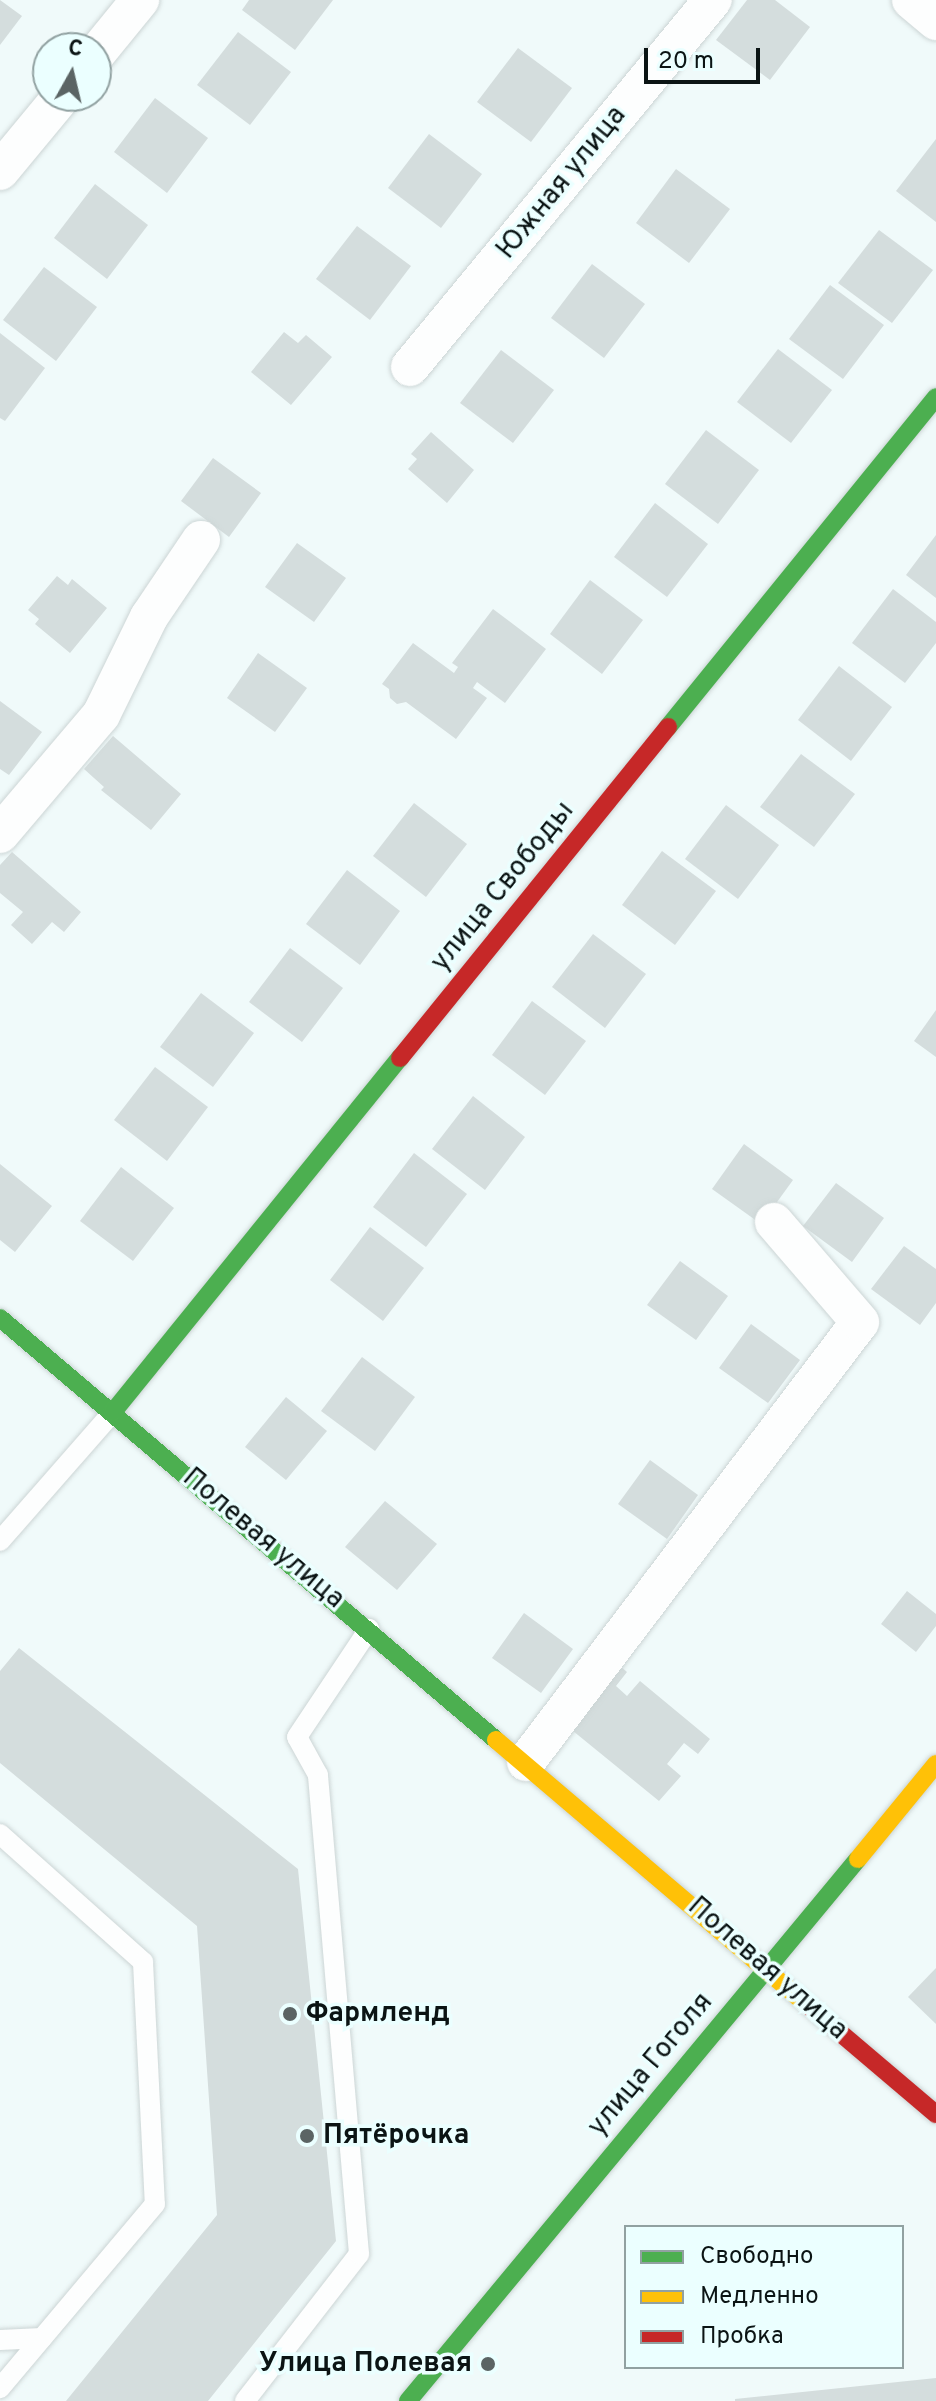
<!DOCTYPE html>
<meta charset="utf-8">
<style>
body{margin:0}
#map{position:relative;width:936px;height:2401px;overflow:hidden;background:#f0fafa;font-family:Overpass,sans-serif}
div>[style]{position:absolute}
.building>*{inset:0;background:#d4dddd}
.roads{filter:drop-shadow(0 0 2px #ccd5d5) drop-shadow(0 0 2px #ccd5d5)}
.lane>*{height:20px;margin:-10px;padding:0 10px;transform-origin:10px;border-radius:10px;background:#fdfefe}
.street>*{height:38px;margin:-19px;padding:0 19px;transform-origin:19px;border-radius:19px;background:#fdfefe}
.fast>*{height:18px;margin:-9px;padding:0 9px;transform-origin:9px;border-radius:9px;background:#4caf50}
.slow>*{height:18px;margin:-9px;padding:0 9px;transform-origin:9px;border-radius:9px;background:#ffc107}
.jam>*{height:18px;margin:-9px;padding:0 9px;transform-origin:9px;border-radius:9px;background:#c62828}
.dots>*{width:22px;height:22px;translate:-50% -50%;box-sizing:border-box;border:4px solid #ebffff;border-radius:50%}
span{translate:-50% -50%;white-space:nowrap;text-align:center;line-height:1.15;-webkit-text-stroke:7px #ebffff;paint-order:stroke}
.street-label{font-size:28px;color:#0b1414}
.poi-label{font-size:28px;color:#0b1414;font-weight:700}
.left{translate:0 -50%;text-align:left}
.right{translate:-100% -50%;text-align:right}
.legend{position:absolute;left:624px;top:2225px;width:280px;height:144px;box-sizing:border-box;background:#ebffff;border:2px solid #91a1a1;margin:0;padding:10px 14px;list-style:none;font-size:24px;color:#0b1414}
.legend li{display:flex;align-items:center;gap:16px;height:40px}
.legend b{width:40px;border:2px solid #91a1a1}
.north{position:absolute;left:32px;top:32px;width:80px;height:80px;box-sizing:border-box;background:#ebffff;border:2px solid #91a1a1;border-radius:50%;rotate:8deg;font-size:22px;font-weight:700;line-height:32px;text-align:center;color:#0b1414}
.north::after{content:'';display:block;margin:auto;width:28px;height:36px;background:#5b6464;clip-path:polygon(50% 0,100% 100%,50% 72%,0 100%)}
.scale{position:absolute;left:644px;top:48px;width:116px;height:36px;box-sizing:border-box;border:4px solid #0b1414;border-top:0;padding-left:10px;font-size:24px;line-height:28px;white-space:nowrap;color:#0b1414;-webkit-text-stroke:6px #ebffff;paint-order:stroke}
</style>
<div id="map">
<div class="building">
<i style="clip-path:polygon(0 0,22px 16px,0 45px)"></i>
<i style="clip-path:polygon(249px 0,333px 0,295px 50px,242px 10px)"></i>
<i style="clip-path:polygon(747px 0,775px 0,810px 27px,770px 80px,716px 40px)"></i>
<i style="clip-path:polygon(238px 32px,291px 72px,250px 125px,197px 85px)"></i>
<i style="clip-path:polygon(518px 48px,572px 88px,531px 142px,477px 102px)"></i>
<i style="clip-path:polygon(155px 98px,208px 138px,167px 193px,114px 152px)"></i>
<i style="clip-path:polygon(429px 134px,482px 174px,441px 228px,388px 188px)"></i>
<i style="clip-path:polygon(936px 139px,936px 222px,896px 191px)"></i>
<i style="clip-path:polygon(676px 169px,730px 209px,689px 263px,636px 223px)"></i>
<i style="clip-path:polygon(95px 184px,148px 225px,107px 279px,54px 238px)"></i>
<i style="clip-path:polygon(357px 226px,411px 266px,370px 320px,316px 279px)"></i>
<i style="clip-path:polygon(879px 230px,933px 270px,892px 323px,838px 283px)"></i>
<i style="clip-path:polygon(592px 264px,645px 304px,604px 358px,551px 318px)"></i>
<i style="clip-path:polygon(44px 267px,97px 307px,56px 361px,3px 320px)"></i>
<i style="clip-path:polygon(830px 285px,884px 325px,843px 379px,789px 339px)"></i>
<i style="clip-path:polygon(284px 332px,298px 343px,306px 335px,332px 357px,291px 405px,251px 372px)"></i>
<i style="clip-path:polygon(0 333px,45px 368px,5px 421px,0 418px)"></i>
<i style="clip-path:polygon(778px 349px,832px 390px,791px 443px,737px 402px)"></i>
<i style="clip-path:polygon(501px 350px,554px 390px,513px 443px,460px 403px)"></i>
<i style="clip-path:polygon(706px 430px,759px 470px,718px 524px,665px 484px)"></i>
<i style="clip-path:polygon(431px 432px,474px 470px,447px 503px,408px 469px,417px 459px,411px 454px)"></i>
<i style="clip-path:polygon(213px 458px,261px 493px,229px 537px,181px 501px)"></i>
<i style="clip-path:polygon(655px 503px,708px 544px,667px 597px,614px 557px)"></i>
<i style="clip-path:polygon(936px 535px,936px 598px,906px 575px)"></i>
<i style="clip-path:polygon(297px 543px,346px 578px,314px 622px,265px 587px)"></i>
<i style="clip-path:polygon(57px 576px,68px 585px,72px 579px,107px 608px,70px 653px,35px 624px,39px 619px,28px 610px)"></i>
<i style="clip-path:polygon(590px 580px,643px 620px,602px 674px,550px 634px)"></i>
<i style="clip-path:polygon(893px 589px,936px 622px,936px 643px,905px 683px,852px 643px)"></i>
<i style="clip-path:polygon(493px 609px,546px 649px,505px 703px,477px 682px,473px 688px,487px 698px,456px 739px,406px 702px,397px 704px,390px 698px,389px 689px,382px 684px,413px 643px,454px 673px,458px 667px,452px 663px)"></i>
<i style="clip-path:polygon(258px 653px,307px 688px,275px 732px,227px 698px)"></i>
<i style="clip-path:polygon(839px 666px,892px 707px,851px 761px,798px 720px)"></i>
<i style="clip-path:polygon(0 701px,42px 732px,9px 775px,0 769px)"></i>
<i style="clip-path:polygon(113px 736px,181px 794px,151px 830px,101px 790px,104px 787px,84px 769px)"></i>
<i style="clip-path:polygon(801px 754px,855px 794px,814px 847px,760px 807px)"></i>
<i style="clip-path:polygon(414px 803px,467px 844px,426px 897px,373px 856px)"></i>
<i style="clip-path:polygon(726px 805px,779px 845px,738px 899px,685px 859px)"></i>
<i style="clip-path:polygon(662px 851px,716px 891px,675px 945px,622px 905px)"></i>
<i style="clip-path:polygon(12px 852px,81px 912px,64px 932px,52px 922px,32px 944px,11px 925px,23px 912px,0 893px,0 865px)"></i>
<i style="clip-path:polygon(347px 870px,400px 911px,360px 965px,306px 924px)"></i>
<i style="clip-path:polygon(593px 934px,646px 974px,605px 1028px,552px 987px)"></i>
<i style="clip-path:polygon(290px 948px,343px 988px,302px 1042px,249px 1002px)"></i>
<i style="clip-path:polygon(201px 993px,254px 1033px,213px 1087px,160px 1047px)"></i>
<i style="clip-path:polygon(532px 1001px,586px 1041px,545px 1095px,492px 1055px)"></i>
<i style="clip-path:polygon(936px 1010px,936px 1057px,914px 1041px)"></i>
<i style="clip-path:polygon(155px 1067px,208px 1107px,167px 1161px,114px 1120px)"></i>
<i style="clip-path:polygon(473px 1096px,525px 1137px,485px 1190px,432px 1149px)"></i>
<i style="clip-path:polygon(744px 1144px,793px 1180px,761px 1224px,712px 1189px)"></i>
<i style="clip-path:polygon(414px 1153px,467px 1194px,426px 1247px,373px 1207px)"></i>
<i style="clip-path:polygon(0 1164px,52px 1206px,15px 1252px,0 1240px)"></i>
<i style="clip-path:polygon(121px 1167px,174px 1208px,133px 1261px,80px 1221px)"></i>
<i style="clip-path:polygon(836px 1183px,884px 1218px,852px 1262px,803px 1226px)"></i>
<i style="clip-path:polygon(370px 1227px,424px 1268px,383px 1321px,330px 1280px)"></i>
<i style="clip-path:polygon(904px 1246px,936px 1269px,936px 1303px,920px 1325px,871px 1289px)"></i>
<i style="clip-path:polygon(680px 1261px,728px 1296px,696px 1340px,647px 1305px)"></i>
<i style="clip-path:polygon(751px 1324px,800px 1360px,768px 1403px,719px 1368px)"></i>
<i style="clip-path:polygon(362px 1357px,415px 1397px,375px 1451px,321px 1411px)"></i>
<i style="clip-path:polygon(286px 1397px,327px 1431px,286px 1480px,245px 1447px)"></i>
<i style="clip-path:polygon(650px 1460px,698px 1495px,667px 1539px,618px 1504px)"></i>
<i style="clip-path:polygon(385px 1501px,437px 1544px,397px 1590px,345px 1547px)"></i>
<i style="clip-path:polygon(907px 1591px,936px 1614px,936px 1626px,916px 1652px,881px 1624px)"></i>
<i style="clip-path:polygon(524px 1613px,573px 1649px,541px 1693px,492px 1658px)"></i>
<i style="clip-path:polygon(19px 1648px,298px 1869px,336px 2241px,208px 2401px,66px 2401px,217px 2215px,197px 1926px,0 1763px,0 1671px)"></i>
<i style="clip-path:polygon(612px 1659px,627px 1672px,616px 1686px,627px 1696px,640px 1681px,710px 1739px,698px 1754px,684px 1743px,667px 1764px,681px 1776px,659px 1801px,562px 1722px)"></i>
<i style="clip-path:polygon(936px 1968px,936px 2024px,908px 1997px)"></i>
<i style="clip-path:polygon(936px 2378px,936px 2401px,735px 2401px,735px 2399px)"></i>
</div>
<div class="roads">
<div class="lane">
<i style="left:0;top:1541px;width:171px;rotate:-48.8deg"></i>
<i style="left:0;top:1834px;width:192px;rotate:41.8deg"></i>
<i style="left:143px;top:1962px;width:242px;rotate:87.2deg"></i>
<i style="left:155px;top:2204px;width:241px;rotate:130.1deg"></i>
<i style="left:0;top:2340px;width:42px;rotate:-2.7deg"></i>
<i style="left:245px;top:2401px;width:186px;rotate:-52.2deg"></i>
<i style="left:359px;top:2254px;width:481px;rotate:-94.9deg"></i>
<i style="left:318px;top:1775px;width:43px;rotate:-118.9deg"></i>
<i style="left:297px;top:1737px;width:130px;rotate:-56.3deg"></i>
</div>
<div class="street">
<i style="left:911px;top:0;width:33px;rotate:40deg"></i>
<i style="left:96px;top:54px;width:70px;rotate:-50.8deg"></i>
<i style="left:0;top:171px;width:97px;rotate:-50.4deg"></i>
<i style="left:410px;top:367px;width:476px;rotate:-50.5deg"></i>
<i style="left:0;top:834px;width:156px;rotate:-49.7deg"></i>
<i style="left:101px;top:715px;width:109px;rotate:-63.9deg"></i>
<i style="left:149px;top:617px;width:93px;rotate:-56deg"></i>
<i style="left:526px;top:1762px;width:552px;rotate:-52.8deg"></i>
<i style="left:860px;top:1322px;width:132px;rotate:-130.7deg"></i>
</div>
<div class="fast">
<i style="left:668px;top:727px;width:425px;rotate:-50.9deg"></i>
<i style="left:0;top:1318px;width:651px;rotate:40.39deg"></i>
<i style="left:113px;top:1412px;width:456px;rotate:-51deg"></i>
<i style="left:408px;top:2401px;width:704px;rotate:-50.3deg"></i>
</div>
<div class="slow">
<i style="left:496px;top:1740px;width:406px;rotate:40.4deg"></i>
<i style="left:858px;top:1859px;width:123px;rotate:-50.6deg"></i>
</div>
<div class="jam">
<i style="left:400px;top:1058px;width:426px;rotate:-51deg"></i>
<i style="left:805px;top:2003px;width:172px;rotate:40.3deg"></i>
</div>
</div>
<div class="dots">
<i style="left:290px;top:2014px;background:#5b6464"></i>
<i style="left:307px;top:2136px;background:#5b6464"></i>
<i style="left:488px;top:2364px;background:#5b6464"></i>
</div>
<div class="street-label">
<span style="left:562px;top:183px;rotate:-51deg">Южная улица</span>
<span style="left:503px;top:887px;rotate:-51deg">улица Свободы</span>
<span style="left:263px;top:1539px;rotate:40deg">Полевая улица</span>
<span style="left:767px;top:1969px;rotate:41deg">Полевая улица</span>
<span style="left:651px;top:2065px;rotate:-50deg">улица Гоголя</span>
</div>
<div class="poi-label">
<span class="left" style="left:306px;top:2014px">Фармленд</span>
<span class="left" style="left:323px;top:2136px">Пятёрочка</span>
<span class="right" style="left:472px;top:2364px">Улица Полевая</span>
</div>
<ul class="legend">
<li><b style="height:10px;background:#4caf50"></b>Свободно</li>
<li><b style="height:10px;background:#ffc107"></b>Медленно</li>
<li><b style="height:10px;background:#c62828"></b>Пробка</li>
</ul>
<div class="north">С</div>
<div class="scale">20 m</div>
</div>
